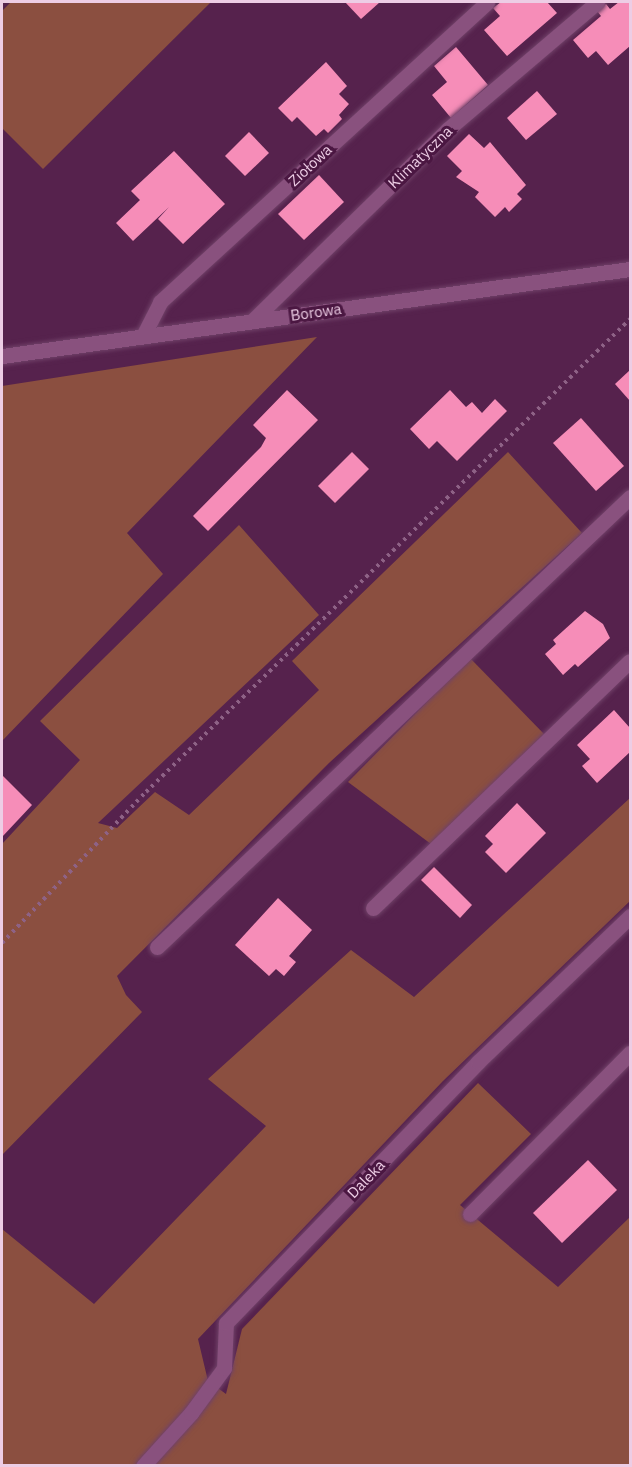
<!DOCTYPE html>
<meta charset="utf-8">
<style>
body{margin:0}
#map{position:relative;width:632px;height:1467px;overflow:hidden;background:#56224d;font-family:"IBM Plex Sans",sans-serif}
div>[style]{position:absolute}
.green>*{inset:0;background:#8b4f40}
.building>*{inset:0;background:#f68db8}
.path>*{height:4px;margin-top:-2px;transform-origin:0;background:repeating-linear-gradient(90deg,#8e6286 0 3px,transparent 0 7.5px)}
.roads{filter:drop-shadow(0 0 2px #704168) drop-shadow(0 0 2px #704168)}
.minor>*{height:15px;margin:-7.5px;padding:0 7.5px;transform-origin:7.5px;border-radius:7.5px;background:#89517e}
span{translate:-50% -50%;white-space:nowrap;text-align:center;line-height:1.15;-webkit-text-stroke:6px #4b1742;paint-order:stroke}
.street-label{font-size:15px;color:#edcde5}
.frame{position:absolute;inset:0;border:3px solid #edcde5;pointer-events:none}
</style>
<div id="map">
<div class="green">
<i style="clip-path:polygon(11px 2px,211px 2px,43px 169px,2px 128px,2px 11px)"></i>
<i style="clip-path:polygon(317px 337px,127px 533px,163px 574px,2px 741px,2px 386px)"></i>
<i style="clip-path:polygon(508px 452px,582px 533px,329px 763px,117px 976px,126px 995px,142px 1012px,2px 1155px,2px 844px,80px 760px,40px 721px,239px 525px,319px 615px,98px 823px,117px 828px,155px 792px,189px 815px,319px 690px,292px 661px)"></i>
<i style="clip-path:polygon(470px 658px,544px 734px,431px 844px,348px 782px)"></i>
<i style="clip-path:polygon(630px 798px,630px 901px,443px 1081px,198px 1339px,208px 1381px,226px 1394px,242px 1329px,478px 1083px,531px 1134px,460px 1205px,558px 1287px,630px 1217px,630px 1465px,2px 1465px,2px 1229px,94px 1304px,266px 1126px,208px 1079px,351px 950px,414px 997px)"></i>
</div>
<div class="building">
<i style="clip-path:polygon(345px 2px,380px 2px,361px 19px)"></i>
<i style="clip-path:polygon(501px 2px,547px 2px,557px 13px,507px 56px,484px 30px,500px 16px,493px 8px)"></i>
<i style="clip-path:polygon(619px 2px,630px 2px,630px 46px,608px 65px,596px 51px,588px 58px,573px 40px,601px 16px,597px 11px,606px 4px,610px 9px)"></i>
<i style="clip-path:polygon(456px 47px,488px 85px,451px 118px,432px 95px,447px 82px,434px 66px)"></i>
<i style="clip-path:polygon(326px 62px,347px 86px,339px 94px,349px 104px,339px 115px,342px 119px,328px 133px,324px 129px,316px 136px,297px 117px,292px 122px,278px 108px)"></i>
<i style="clip-path:polygon(537px 91px,557px 114px,526px 140px,507px 118px)"></i>
<i style="clip-path:polygon(249px 132px,269px 153px,245px 176px,225px 156px)"></i>
<i style="clip-path:polygon(469px 134px,484px 148px,490px 142px,526px 185px,517px 194px,522px 199px,509px 212px,505px 207px,495px 217px,475px 197px,479px 192px,456px 177px,462px 171px,447px 156px)"></i>
<i style="clip-path:polygon(174px 151px,225px 204px,183px 244px,158px 219px,169px 207px,133px 241px,116px 223px,140px 200px,131px 191px)"></i>
<i style="clip-path:polygon(319px 175px,344px 202px,304px 240px,278px 214px)"></i>
<i style="clip-path:polygon(630px 370px,630px 401px,615px 384px)"></i>
<i style="clip-path:polygon(287px 390px,318px 420px,208px 531px,193px 516px,261px 447px,266px 438px,253px 425px)"></i>
<i style="clip-path:polygon(450px 390px,466px 407px,472px 402px,482px 413px,495px 399px,507px 411px,457px 461px,437px 441px,429px 449px,410px 429px)"></i>
<i style="clip-path:polygon(581px 418px,624px 466px,596px 491px,553px 443px)"></i>
<i style="clip-path:polygon(352px 452px,369px 469px,335px 503px,318px 486px)"></i>
<i style="clip-path:polygon(585px 611px,603px 624px,610px 638px,578px 667px,575px 664px,563px 675px,545px 654px,556px 644px,553px 640px)"></i>
<i style="clip-path:polygon(614px 710px,630px 728px,630px 752px,597px 783px,582px 766px,590px 759px,577px 745px)"></i>
<i style="clip-path:polygon(2px 775px,32px 805px,2px 837px)"></i>
<i style="clip-path:polygon(517px 803px,546px 833px,506px 873px,485px 852px,493px 844px,485px 836px)"></i>
<i style="clip-path:polygon(434px 867px,472px 905px,460px 918px,421px 880px)"></i>
<i style="clip-path:polygon(278px 898px,312px 930px,289px 956px,296px 962px,284px 976px,276px 969px,269px 976px,235px 945px)"></i>
<i style="clip-path:polygon(588px 1160px,617px 1190px,562px 1243px,533px 1213px)"></i>
</div>
<div class="path">
<i style="left:2px;top:943px;width:209px;rotate:-46.4deg"></i>
<i style="left:146px;top:792px;width:677px;rotate:-44.34deg"></i>
</div>
<div class="roads">
<div class="minor">
<i style="left:252px;top:321px;width:274px;rotate:-44.4deg"></i>
<i style="left:448px;top:129px;width:196px;rotate:-40.4deg"></i>
<i style="left:143px;top:336px;width:38px;rotate:-63deg"></i>
<i style="left:160px;top:302px;width:444px;rotate:-42.5deg"></i>
<i style="left:2px;top:356px;width:634px;rotate:-7.89deg"></i>
<i style="left:373px;top:908px;width:356px;rotate:-43.9deg"></i>
<i style="left:157px;top:947px;width:653px;rotate:-43.57deg"></i>
<i style="left:470px;top:1214px;width:227px;rotate:-45.2deg"></i>
<i style="left:143px;top:1466px;width:72px;rotate:-47.8deg"></i>
<i style="left:191px;top:1413px;width:56px;rotate:-53.7deg"></i>
<i style="left:224px;top:1368px;width:45px;rotate:-87.5deg"></i>
<i style="left:226px;top:1323px;width:363px;rotate:-46deg"></i>
<i style="left:478px;top:1062px;width:211px;rotate:-43.8deg"></i>
</div>
</div>
<div class="street-label">
<span style="left:420px;top:157px;rotate:-44deg">Klimatyczna</span>
<span style="left:310px;top:165px;rotate:-43deg">Ziołowa</span>
<span style="left:316px;top:312px;rotate:-8deg">Borowa</span>
<span style="left:366px;top:1179px;rotate:-46deg">Daleka</span>
</div>
<div class="frame"></div>
</div>
